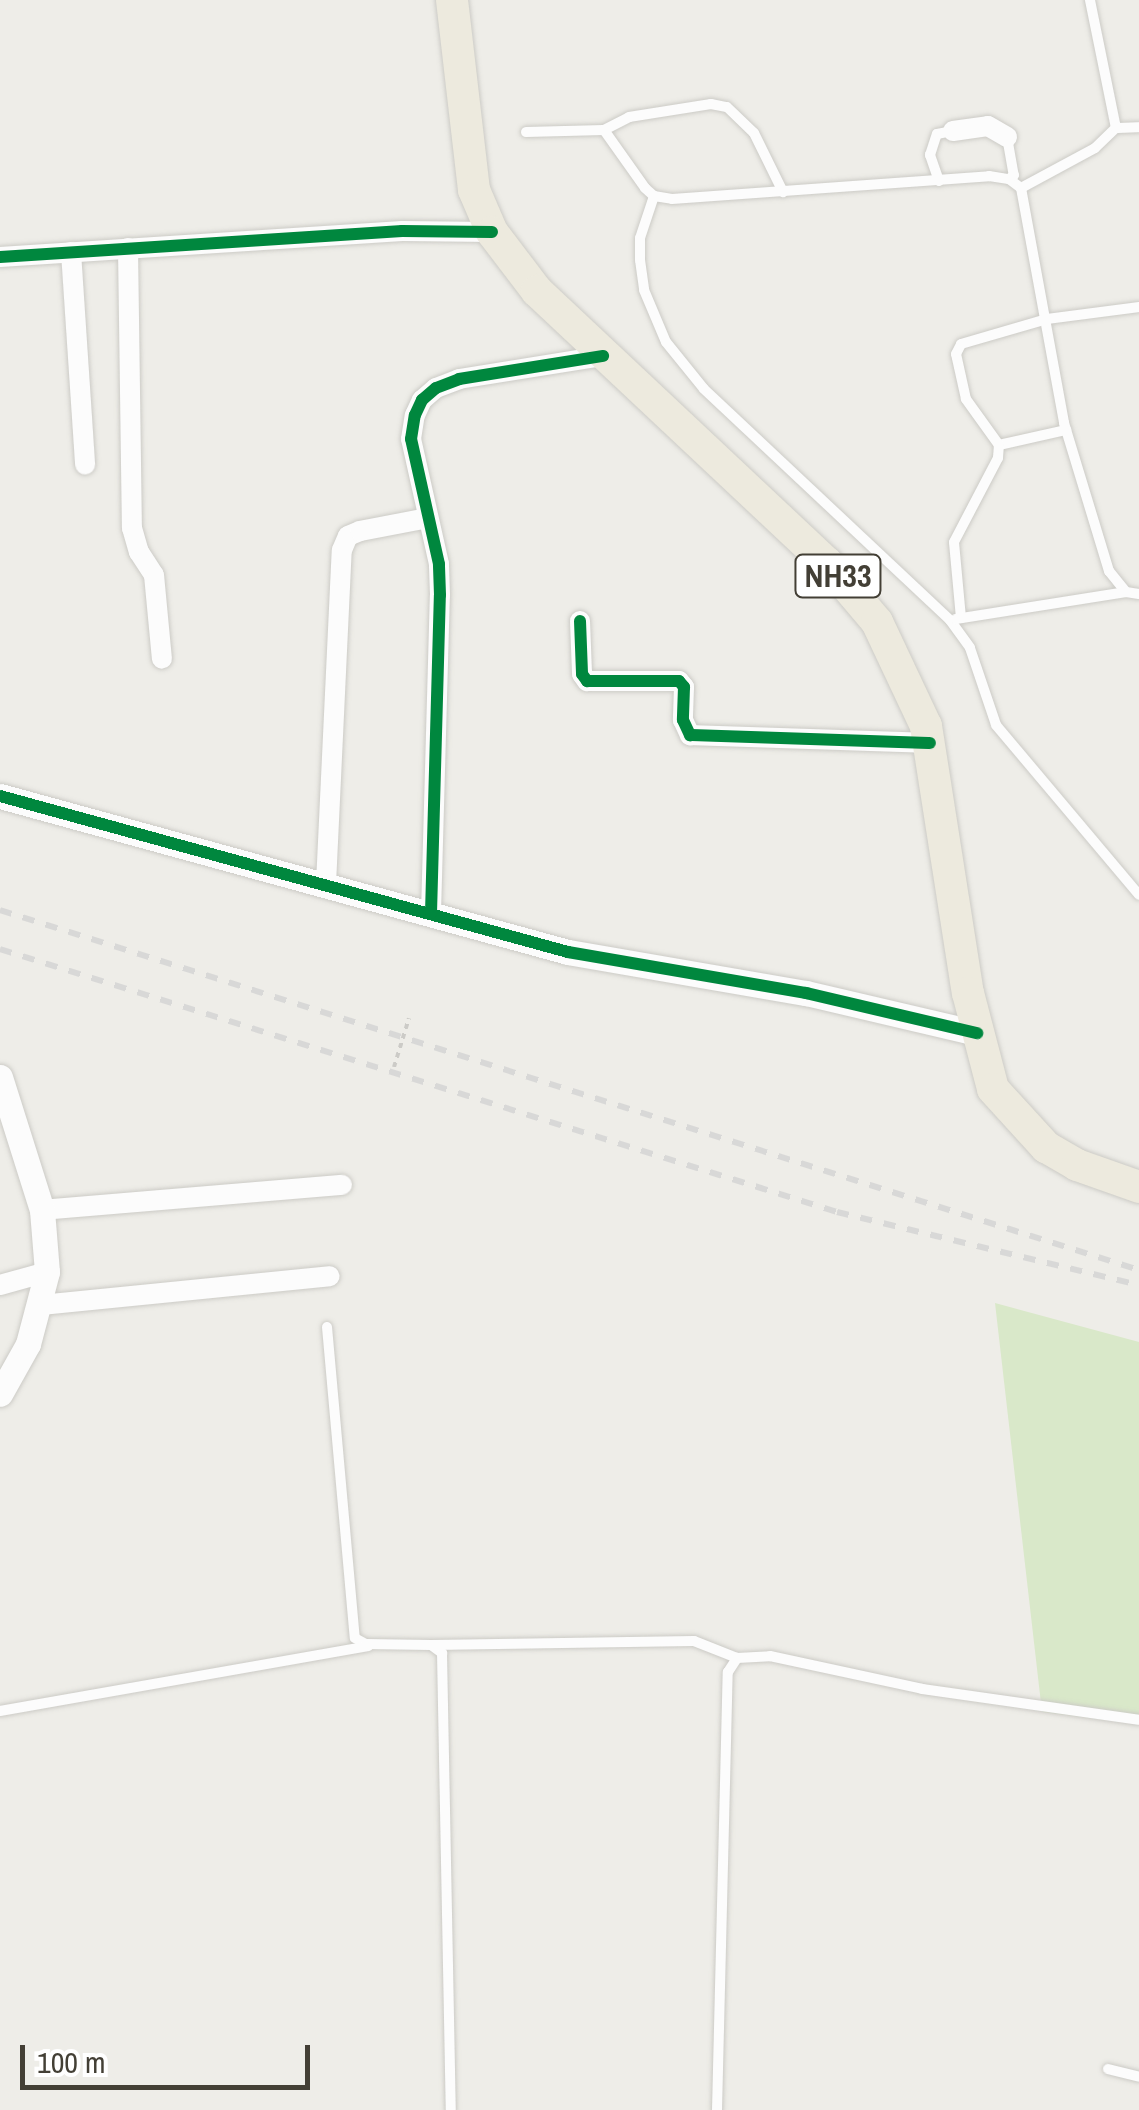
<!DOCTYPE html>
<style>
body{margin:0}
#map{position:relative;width:1139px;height:2110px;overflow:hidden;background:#eeede8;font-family:"Archivo Narrow",sans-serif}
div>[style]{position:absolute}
.green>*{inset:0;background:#d9e8c9}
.roads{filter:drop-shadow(0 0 2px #cccbc6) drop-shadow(0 0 2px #cccbc6)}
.service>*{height:10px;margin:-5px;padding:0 5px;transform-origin:5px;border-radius:5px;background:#fcfcfc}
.minor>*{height:20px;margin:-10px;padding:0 10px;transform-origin:10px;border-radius:10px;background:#fcfcfc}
.tertiary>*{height:25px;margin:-12.5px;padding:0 12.5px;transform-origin:12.5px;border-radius:12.5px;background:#fcfcfc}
.trunk>*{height:32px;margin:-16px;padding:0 16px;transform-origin:16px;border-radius:16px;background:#edeade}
.rail>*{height:6px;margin-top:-3px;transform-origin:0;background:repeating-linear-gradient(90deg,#d8d8d7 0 12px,transparent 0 24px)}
.path-bridge>*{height:4px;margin-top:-2px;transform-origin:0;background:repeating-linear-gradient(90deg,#cccbc7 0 5px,transparent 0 10px)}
.cycleway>*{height:12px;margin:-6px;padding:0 6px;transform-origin:6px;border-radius:6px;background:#00873e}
span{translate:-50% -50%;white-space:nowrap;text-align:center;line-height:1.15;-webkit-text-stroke:8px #fff;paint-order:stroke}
.shield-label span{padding:2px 8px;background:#fff;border:2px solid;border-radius:8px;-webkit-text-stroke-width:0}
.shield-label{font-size:32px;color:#433f35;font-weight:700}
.scale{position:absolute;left:20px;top:2045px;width:290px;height:45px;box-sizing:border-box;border:5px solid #433f35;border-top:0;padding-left:12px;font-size:30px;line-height:35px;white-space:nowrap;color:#433f35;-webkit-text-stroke:8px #fff;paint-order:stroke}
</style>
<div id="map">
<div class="green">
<i style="clip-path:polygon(995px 1303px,1139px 1342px,1139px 1724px,1042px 1712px)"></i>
</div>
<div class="roads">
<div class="service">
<i style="left:1116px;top:128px;width:23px;rotate:-2deg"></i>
<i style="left:604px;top:130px;width:28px;rotate:-27deg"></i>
<i style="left:629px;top:117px;width:83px;rotate:-9deg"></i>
<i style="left:711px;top:104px;width:16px;rotate:11deg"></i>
<i style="left:727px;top:107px;width:37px;rotate:44deg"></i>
<i style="left:754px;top:133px;width:66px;rotate:63.8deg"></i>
<i style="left:526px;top:132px;width:78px;rotate:-1.5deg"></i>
<i style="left:604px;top:130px;width:71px;rotate:54.7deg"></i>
<i style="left:645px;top:188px;width:12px;rotate:42deg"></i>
<i style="left:654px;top:196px;width:18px;rotate:9deg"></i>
<i style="left:672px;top:199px;width:318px;rotate:-4.1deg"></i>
<i style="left:989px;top:176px;width:20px;rotate:9deg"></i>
<i style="left:1009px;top:179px;width:15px;rotate:37deg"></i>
<i style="left:1021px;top:188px;width:239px;rotate:79.6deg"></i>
<i style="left:1064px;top:423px;width:155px;rotate:73.1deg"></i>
<i style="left:1109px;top:571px;width:27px;rotate:51deg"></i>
<i style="left:1126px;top:592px;width:13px;rotate:9deg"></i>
<i style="left:1007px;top:137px;width:39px;rotate:80deg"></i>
<i style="left:1014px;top:175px;width:6px;rotate:141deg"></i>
<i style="left:939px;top:181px;width:28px;rotate:-109deg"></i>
<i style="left:930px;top:155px;width:22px;rotate:-72deg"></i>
<i style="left:937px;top:134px;width:15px;rotate:-11deg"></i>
<i style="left:1021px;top:188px;width:84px;rotate:-28.4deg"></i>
<i style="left:1095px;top:148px;width:29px;rotate:-44deg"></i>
<i style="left:1116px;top:128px;width:131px;rotate:-101.5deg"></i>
<i style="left:654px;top:196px;width:44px;rotate:108.4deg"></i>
<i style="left:640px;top:238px;width:22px;rotate:90deg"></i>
<i style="left:640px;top:260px;width:30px;rotate:82deg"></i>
<i style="left:644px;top:290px;width:56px;rotate:67.1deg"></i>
<i style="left:666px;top:342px;width:60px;rotate:51deg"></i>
<i style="left:704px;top:389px;width:337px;rotate:43.2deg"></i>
<i style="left:950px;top:620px;width:34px;rotate:54deg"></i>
<i style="left:970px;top:648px;width:81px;rotate:71.3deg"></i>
<i style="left:996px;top:725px;width:222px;rotate:49.9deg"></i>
<i style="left:999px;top:445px;width:69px;rotate:-12.6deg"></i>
<i style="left:961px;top:618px;width:76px;rotate:-95.3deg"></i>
<i style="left:954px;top:542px;width:95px;rotate:-62.4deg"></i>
<i style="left:998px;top:458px;width:13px;rotate:-86deg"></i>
<i style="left:999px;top:445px;width:57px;rotate:-125.7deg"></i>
<i style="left:966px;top:399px;width:46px;rotate:-102.5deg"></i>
<i style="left:956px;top:354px;width:11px;rotate:-63deg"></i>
<i style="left:961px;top:344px;width:90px;rotate:-16.2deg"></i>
<i style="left:1047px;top:319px;width:93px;rotate:-7.4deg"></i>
<i style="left:956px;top:619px;width:172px;rotate:-9deg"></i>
<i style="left:327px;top:1327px;width:312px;rotate:84.9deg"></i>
<i style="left:355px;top:1638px;width:13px;rotate:29deg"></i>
<i style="left:366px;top:1644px;width:65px;rotate:0.9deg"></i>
<i style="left:431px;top:1645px;width:14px;rotate:36deg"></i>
<i style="left:442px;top:1653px;width:457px;rotate:88.9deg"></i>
<i style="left:432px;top:1645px;width:262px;rotate:-0.9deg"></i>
<i style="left:694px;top:1641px;width:46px;rotate:21.6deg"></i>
<i style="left:0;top:1711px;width:374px;rotate:-10deg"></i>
<i style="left:1108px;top:2069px;width:32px;rotate:14deg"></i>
<i style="left:717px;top:2110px;width:438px;rotate:-88.6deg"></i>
<i style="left:728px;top:1672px;width:17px;rotate:-57deg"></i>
<i style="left:737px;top:1658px;width:33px;rotate:-3deg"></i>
<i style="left:770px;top:1656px;width:156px;rotate:12.2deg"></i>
<i style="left:922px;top:1689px;width:219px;rotate:8.1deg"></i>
</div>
<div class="minor">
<i style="left:953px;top:131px;width:35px;rotate:-8deg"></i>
<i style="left:988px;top:126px;width:22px;rotate:30deg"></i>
<i style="left:128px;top:248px;width:280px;rotate:89.2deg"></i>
<i style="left:132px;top:528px;width:25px;rotate:74deg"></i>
<i style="left:139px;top:552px;width:27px;rotate:57deg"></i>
<i style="left:154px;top:575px;width:84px;rotate:84.6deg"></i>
<i style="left:71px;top:252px;width:213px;rotate:86.2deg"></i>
<i style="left:0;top:257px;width:403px;rotate:-3.7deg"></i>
<i style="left:402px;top:231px;width:90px;rotate:0.6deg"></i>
<i style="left:580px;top:621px;width:53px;rotate:87.8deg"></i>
<i style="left:582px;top:674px;width:9px;rotate:54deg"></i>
<i style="left:587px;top:681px;width:92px"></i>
<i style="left:679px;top:681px;width:8px;rotate:50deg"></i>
<i style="left:684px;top:687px;width:33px;rotate:92deg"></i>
<i style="left:683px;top:720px;width:17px;rotate:65deg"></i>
<i style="left:690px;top:735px;width:240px;rotate:1.9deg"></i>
<i style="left:326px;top:884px;width:334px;rotate:-87.3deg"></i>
<i style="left:342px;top:550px;width:15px;rotate:-67deg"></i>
<i style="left:348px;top:536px;width:13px;rotate:-23deg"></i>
<i style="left:360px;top:531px;width:69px;rotate:-10.8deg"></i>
<i style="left:431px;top:913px;width:318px;rotate:-88.4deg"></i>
<i style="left:440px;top:595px;width:31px;rotate:-92deg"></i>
<i style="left:439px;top:564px;width:128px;rotate:-102.6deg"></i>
<i style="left:411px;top:439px;width:24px;rotate:-81deg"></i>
<i style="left:415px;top:415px;width:17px;rotate:-65deg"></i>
<i style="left:422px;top:400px;width:18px;rotate:-41deg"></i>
<i style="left:436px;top:388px;width:25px;rotate:-21deg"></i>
<i style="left:459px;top:379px;width:146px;rotate:-9.1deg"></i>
<i style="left:42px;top:1210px;width:301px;rotate:-4.8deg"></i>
<i style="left:0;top:1285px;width:49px;rotate:-15.5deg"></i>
<i style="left:41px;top:1305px;width:290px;rotate:-5.7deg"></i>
</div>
<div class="tertiary">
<i style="left:0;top:796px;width:589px;rotate:15.36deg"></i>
<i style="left:568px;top:952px;width:242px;rotate:9.8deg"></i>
<i style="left:806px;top:993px;width:176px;rotate:13.2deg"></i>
<i style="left:0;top:1077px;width:139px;rotate:72.5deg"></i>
<i style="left:42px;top:1210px;width:62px;rotate:85.4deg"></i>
<i style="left:47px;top:1272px;width:74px;rotate:104.8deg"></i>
<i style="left:28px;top:1344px;width:57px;rotate:119.2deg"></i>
</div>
<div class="trunk">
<i style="left:452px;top:0;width:191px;rotate:83.4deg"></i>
<i style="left:474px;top:190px;width:46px;rotate:66.8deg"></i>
<i style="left:492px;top:232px;width:74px;rotate:52.7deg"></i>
<i style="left:537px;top:291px;width:398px;rotate:43.2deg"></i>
<i style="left:827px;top:563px;width:77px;rotate:49.7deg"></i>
<i style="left:877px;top:622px;width:115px;rotate:64.8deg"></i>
<i style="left:926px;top:726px;width:270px;rotate:81.1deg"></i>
<i style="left:968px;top:993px;width:99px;rotate:75.4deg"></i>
<i style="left:993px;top:1089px;width:79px;rotate:47.6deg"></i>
<i style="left:1046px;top:1147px;width:36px;rotate:30deg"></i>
<i style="left:1077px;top:1165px;width:66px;rotate:19.5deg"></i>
</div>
</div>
<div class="rail">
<i style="left:0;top:910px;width:1195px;rotate:17.54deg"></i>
<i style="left:0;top:949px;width:877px;rotate:17.44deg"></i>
<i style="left:837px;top:1212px;width:311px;rotate:13.6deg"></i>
</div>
<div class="path-bridge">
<i style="left:394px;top:1067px;width:51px;rotate:-73deg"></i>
</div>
<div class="cycleway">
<i style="left:0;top:257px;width:403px;rotate:-3.7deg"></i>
<i style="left:402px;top:231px;width:90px;rotate:0.6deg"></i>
<i style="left:580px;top:621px;width:53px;rotate:87.8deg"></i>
<i style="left:582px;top:674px;width:9px;rotate:54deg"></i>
<i style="left:587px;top:681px;width:92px"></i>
<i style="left:679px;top:681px;width:8px;rotate:50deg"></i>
<i style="left:684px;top:687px;width:33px;rotate:92deg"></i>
<i style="left:683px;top:720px;width:17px;rotate:65deg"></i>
<i style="left:690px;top:735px;width:240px;rotate:1.9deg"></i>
<i style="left:0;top:796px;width:589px;rotate:15.36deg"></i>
<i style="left:568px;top:952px;width:242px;rotate:9.8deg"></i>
<i style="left:806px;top:993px;width:176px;rotate:13.2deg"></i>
<i style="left:431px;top:913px;width:318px;rotate:-88.4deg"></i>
<i style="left:440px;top:595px;width:31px;rotate:-92deg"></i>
<i style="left:439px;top:564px;width:128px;rotate:-102.6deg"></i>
<i style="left:411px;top:439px;width:24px;rotate:-81deg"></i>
<i style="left:415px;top:415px;width:17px;rotate:-65deg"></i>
<i style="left:422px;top:400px;width:18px;rotate:-41deg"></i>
<i style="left:436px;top:388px;width:25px;rotate:-21deg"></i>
<i style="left:459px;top:379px;width:146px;rotate:-9.1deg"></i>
</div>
<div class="shield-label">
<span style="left:838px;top:576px">NH33</span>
</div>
<div class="scale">100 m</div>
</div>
